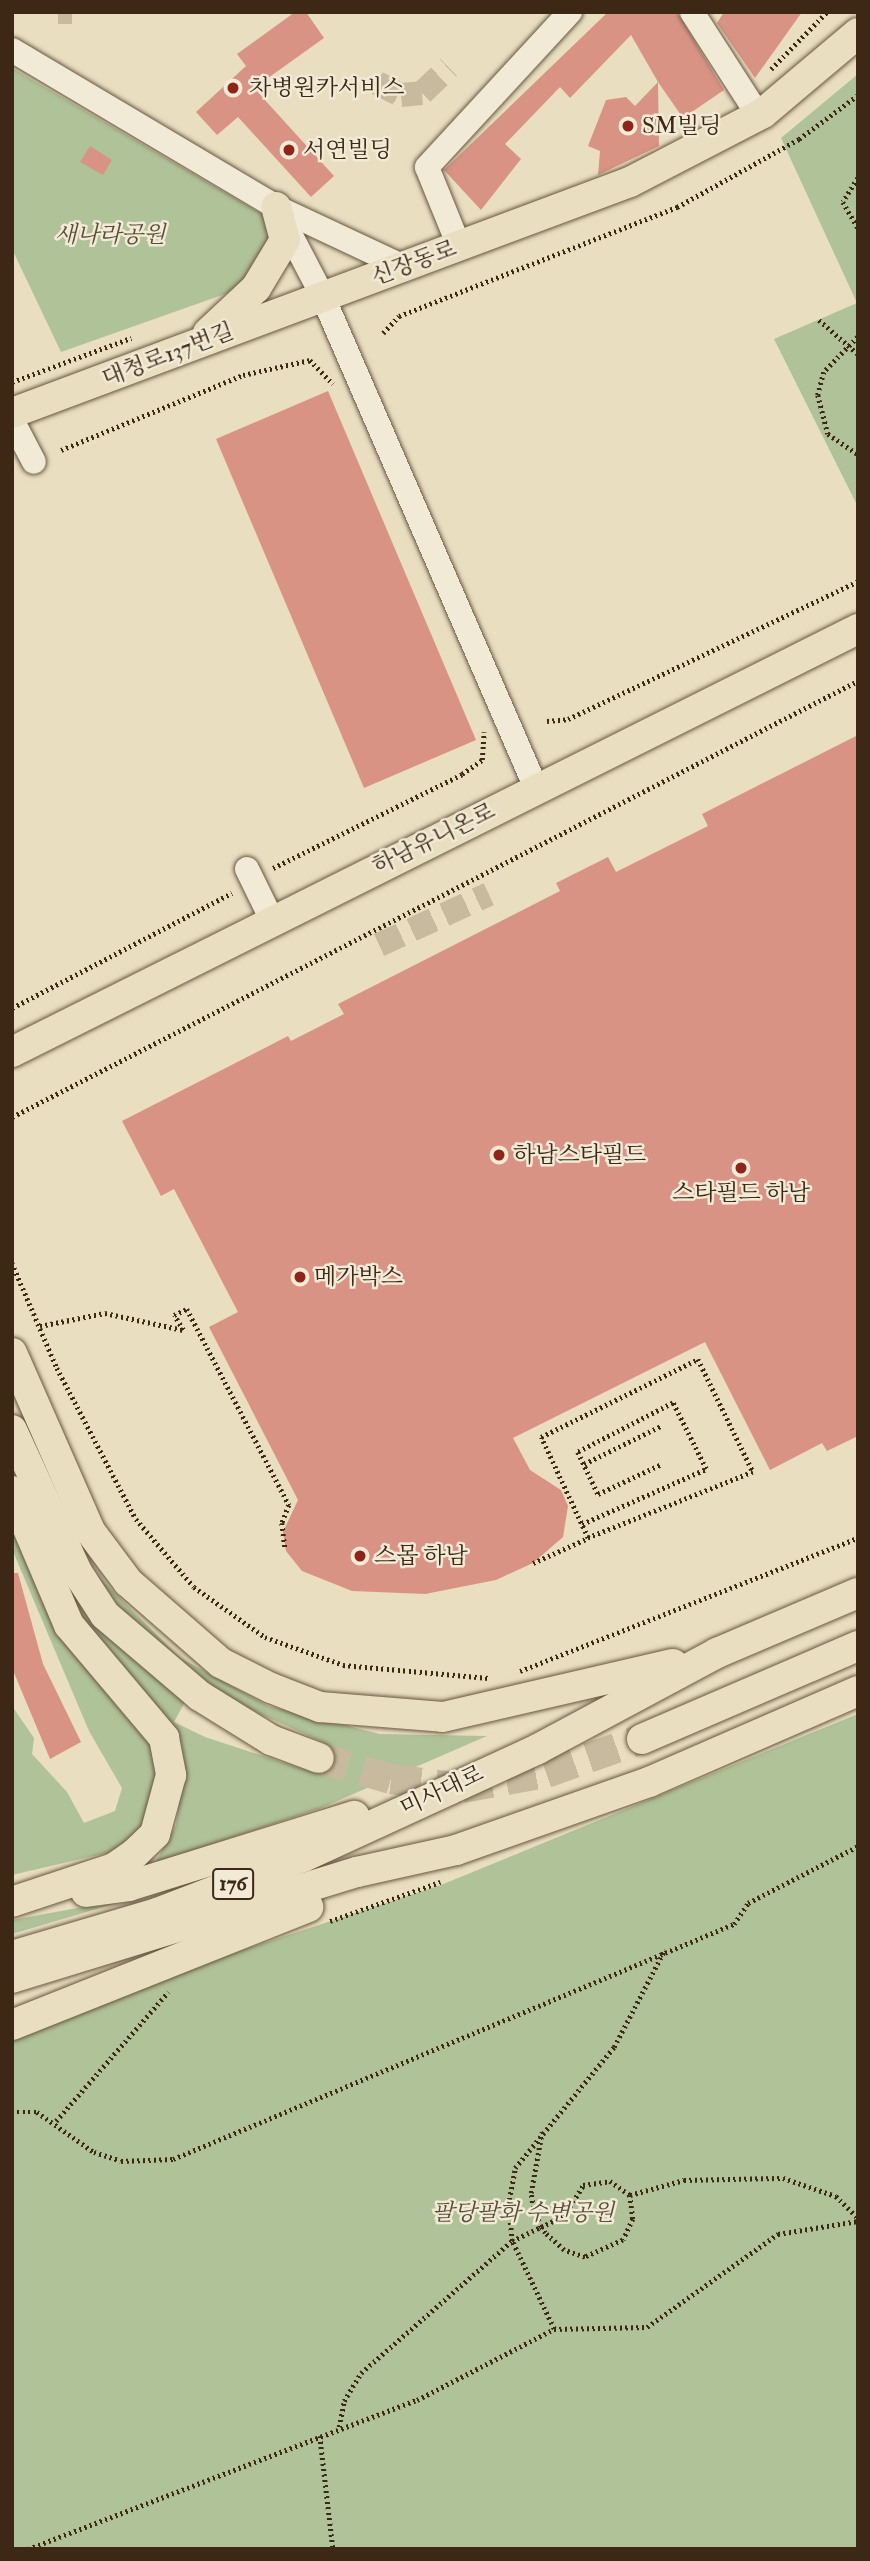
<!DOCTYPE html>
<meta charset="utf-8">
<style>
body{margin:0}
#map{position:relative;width:870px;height:2561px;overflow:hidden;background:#e9dec0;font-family:"IM FELL Double Pica","Noto Serif KR",serif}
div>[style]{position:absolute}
.green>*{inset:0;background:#b0c297}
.building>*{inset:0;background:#d99384}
.minor-tunnel>*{height:24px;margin-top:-12px;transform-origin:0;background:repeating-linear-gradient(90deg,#c7ba9e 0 24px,transparent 0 36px)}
.major-tunnel>*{height:30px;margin-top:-15px;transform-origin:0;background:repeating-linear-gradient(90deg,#c7ba9e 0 30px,transparent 0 45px)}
.path>*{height:4.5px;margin-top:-2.25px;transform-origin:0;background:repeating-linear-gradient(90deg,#3d2815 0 2px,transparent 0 5.5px)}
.roads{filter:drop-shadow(0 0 2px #685640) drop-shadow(0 0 2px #685640)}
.minor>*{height:24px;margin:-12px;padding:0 12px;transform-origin:12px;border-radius:12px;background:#f1ead6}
.major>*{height:30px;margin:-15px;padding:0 15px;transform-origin:15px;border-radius:15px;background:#e9dec0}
.dots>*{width:19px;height:19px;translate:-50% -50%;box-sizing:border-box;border:4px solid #f1ead6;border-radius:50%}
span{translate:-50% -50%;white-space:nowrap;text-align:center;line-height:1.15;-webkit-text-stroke:5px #f1ead6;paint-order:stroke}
.shield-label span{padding:2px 5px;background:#f1ead6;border:2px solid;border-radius:5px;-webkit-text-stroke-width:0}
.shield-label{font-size:21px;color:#3d2815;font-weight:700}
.poi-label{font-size:23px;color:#3d2815}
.left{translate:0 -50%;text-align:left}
.park-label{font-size:23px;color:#5a4e36;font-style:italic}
.street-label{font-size:23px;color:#3d2815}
.frame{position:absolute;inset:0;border:14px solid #3d2815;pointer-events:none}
</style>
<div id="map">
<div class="green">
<i style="clip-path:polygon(12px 68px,265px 216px,278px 227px,270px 278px,61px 352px,12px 249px)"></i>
<i style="clip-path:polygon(858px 74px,858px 507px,774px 339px,857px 303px,781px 138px)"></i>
<i style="clip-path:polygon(12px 1517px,78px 1658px,155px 1751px,159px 1801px,128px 1848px,12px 1875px,12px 1706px,34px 1738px,32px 1754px,67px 1792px,84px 1823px,115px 1811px,122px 1788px,89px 1731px,12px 1549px)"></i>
<i style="clip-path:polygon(54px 1553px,186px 1700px,174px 1722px,205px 1737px,315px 1773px,325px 1743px,218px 1695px,121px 1610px,96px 1574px,179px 1657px,268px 1706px,380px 1734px,487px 1736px,321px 1808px,155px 1863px,176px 1825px,183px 1774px,86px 1628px)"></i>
<i style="clip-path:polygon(858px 1714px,858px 2549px,12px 2549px,12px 2039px,185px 1969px,441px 1885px)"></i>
<i style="clip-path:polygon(121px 1900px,117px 1903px,12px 1934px,12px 1920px)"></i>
</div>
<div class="building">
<i style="clip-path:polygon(295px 12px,306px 12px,324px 38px,254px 88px,334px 176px,311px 197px,238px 117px,217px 135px,196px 112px,246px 66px,237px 54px)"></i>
<i style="clip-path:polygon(608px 12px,677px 12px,724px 90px,683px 118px,658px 82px,659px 146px,598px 175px,600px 151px,588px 146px,606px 100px,626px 97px,635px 106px,658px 82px,631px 35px,570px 98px,560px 87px,505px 144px,521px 159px,481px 210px,444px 170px)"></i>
<i style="clip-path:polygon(724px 12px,802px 12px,755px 78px,717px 23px)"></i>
<i style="clip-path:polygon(90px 146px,112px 160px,103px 175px,80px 162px)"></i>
<i style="clip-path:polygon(328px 391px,476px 740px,364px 788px,216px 439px)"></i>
<i style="clip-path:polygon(858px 735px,858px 1436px,827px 1451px,822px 1443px,770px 1470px,705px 1342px,513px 1438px,530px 1470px,561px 1490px,568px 1506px,563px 1537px,533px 1563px,496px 1580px,425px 1594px,352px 1591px,302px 1571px,286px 1551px,283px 1532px,298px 1500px,209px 1327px,238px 1312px,174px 1189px,161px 1196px,122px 1121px,288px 1036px,291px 1041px,344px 1014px,338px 1004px,560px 891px,556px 883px,608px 857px,616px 872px,708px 826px,702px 814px)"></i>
<i style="clip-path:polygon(12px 1573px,18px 1573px,43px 1664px,81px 1742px,50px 1759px,12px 1668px)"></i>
</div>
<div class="minor-tunnel">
<i style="left:58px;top:12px;width:14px"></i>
<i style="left:377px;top:83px;width:27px;rotate:27deg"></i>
<i style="left:401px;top:95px;width:21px;rotate:-5deg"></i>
<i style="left:422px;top:93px;width:37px;rotate:-44deg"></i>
<i style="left:379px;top:945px;width:121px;rotate:-24.9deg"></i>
</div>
<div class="major-tunnel">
<i style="left:319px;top:1758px;width:75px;rotate:16.3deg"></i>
<i style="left:391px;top:1779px;width:72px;rotate:7.2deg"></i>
<i style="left:462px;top:1788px;width:85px;rotate:-10.1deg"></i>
<i style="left:546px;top:1773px;width:102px;rotate:-19.5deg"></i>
</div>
<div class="path">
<i style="left:771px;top:69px;width:80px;rotate:-45.5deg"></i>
<i style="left:858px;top:178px;width:28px;rotate:122deg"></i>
<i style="left:843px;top:202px;width:30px;rotate:60deg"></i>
<i style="left:819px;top:320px;width:52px;rotate:41.1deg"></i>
<i style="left:383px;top:333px;width:23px;rotate:-47deg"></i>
<i style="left:399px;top:316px;width:299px;rotate:-21.4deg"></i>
<i style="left:677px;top:207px;width:140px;rotate:-29.1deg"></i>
<i style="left:799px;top:139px;width:74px;rotate:-36.7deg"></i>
<i style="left:858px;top:337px;width:49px;rotate:134.2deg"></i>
<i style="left:824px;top:372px;width:24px;rotate:105deg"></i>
<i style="left:818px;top:395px;width:40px;rotate:75.6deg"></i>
<i style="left:828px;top:434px;width:36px;rotate:34deg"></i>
<i style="left:12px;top:382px;width:127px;rotate:-20.3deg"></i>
<i style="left:61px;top:450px;width:197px;rotate:-22.4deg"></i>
<i style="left:243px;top:375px;width:69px;rotate:-12.6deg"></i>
<i style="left:310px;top:360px;width:33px;rotate:46deg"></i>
<i style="left:547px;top:721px;width:21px;rotate:-5deg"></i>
<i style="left:568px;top:719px;width:321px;rotate:-25.4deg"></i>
<i style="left:273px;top:868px;width:211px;rotate:-26.4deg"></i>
<i style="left:462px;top:774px;width:24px;rotate:-35deg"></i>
<i style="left:482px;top:760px;width:28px;rotate:-86deg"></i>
<i style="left:12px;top:1008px;width:248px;rotate:-27.6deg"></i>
<i style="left:12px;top:1117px;width:952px;rotate:-27.27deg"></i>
<i style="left:12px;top:1263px;width:114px;rotate:66.8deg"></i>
<i style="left:57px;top:1368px;width:170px;rotate:62.4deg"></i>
<i style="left:136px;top:1519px;width:89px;rotate:49.5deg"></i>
<i style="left:194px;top:1587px;width:87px;rotate:35.2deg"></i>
<i style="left:265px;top:1637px;width:83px;rotate:19.7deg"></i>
<i style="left:343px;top:1665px;width:146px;rotate:5.1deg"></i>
<i style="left:40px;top:1326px;width:66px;rotate:-11.3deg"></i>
<i style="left:105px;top:1313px;width:80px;rotate:12.3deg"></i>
<i style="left:183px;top:1330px;width:17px;rotate:-121deg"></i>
<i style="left:174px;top:1315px;width:14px;rotate:-25deg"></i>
<i style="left:187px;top:1309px;width:221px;rotate:62.5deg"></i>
<i style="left:289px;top:1505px;width:19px;rotate:111deg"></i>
<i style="left:282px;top:1523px;width:24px;rotate:83deg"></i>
<i style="left:698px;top:1359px;width:126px;rotate:64deg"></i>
<i style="left:753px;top:1472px;width:178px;rotate:158.2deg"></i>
<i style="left:588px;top:1538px;width:111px;rotate:-115deg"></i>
<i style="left:541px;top:1437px;width:175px;rotate:-26.4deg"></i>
<i style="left:584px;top:1464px;width:86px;rotate:-26.3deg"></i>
<i style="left:582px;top:1524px;width:136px;rotate:-23.9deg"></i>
<i style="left:706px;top:1469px;width:74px;rotate:-116.6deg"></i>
<i style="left:673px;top:1403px;width:107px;rotate:152.7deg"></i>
<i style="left:578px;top:1452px;width:47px;rotate:64.5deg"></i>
<i style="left:598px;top:1494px;width:71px;rotate:-25.1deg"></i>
<i style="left:533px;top:1563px;width:60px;rotate:-24.4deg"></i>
<i style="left:520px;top:1671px;width:363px;rotate:-21.5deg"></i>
<i style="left:330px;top:1921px;width:117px;rotate:-19.5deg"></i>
<i style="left:12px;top:2112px;width:25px"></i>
<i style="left:37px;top:2112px;width:70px;rotate:35.1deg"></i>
<i style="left:94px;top:2152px;width:28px;rotate:18deg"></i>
<i style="left:121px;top:2161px;width:52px;rotate:-2.2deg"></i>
<i style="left:173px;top:2159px;width:608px;rotate:-22.73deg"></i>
<i style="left:734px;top:1924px;width:25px;rotate:-56deg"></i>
<i style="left:748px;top:1903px;width:124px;rotate:-27.4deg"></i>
<i style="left:56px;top:2121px;width:171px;rotate:-49deg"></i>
<i style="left:630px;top:2195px;width:56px;rotate:-15.5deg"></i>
<i style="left:684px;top:2180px;width:99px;rotate:-1.2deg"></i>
<i style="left:783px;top:2178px;width:56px;rotate:18.8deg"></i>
<i style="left:836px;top:2196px;width:31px;rotate:45deg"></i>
<i style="left:554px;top:2329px;width:98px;rotate:-115.5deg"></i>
<i style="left:512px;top:2241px;width:36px;rotate:-96deg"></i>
<i style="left:508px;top:2205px;width:38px;rotate:-79deg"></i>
<i style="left:515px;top:2168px;width:156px;rotate:-50.7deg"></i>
<i style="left:614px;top:2047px;width:110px;rotate:-62.5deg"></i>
<i style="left:339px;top:2427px;width:26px;rotate:-79deg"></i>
<i style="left:344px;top:2401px;width:33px;rotate:-59deg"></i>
<i style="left:361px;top:2373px;width:201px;rotate:-41.2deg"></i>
<i style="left:512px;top:2241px;width:32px;rotate:-26deg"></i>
<i style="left:541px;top:2227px;width:25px;rotate:-26deg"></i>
<i style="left:564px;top:2216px;width:36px;rotate:-58deg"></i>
<i style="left:583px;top:2185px;width:27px;rotate:-8deg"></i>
<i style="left:610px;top:2181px;width:24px;rotate:35deg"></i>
<i style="left:630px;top:2195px;width:24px;rotate:83deg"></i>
<i style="left:633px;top:2219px;width:23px;rotate:115deg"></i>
<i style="left:623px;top:2240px;width:42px;rotate:155.9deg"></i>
<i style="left:585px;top:2257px;width:22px;rotate:-162deg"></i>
<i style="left:564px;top:2250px;width:25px;rotate:-138deg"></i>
<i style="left:545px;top:2233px;width:7px;rotate:-124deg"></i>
<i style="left:541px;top:2227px;width:21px;rotate:-113deg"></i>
<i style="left:533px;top:2208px;width:15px;rotate:-98deg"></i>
<i style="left:531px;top:2193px;width:62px;rotate:-79.8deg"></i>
<i style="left:320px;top:2436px;width:114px;rotate:83.4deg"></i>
<i style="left:28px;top:2549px;width:417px;rotate:-21deg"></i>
<i style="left:417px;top:2400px;width:154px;rotate:-27.4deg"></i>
<i style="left:554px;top:2329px;width:93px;rotate:-1.2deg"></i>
<i style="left:647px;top:2327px;width:161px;rotate:-35.4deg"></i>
<i style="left:778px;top:2234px;width:81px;rotate:-9.2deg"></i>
</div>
<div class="roads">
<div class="minor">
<i style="left:692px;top:12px;width:122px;rotate:57.3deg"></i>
<i style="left:12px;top:50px;width:307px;rotate:30.7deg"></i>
<i style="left:276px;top:207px;width:102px;rotate:62.4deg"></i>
<i style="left:323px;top:297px;width:535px;rotate:66.55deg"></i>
<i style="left:276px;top:207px;width:141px;rotate:25.1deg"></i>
<i style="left:459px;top:246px;width:85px;rotate:-112.1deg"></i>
<i style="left:427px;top:167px;width:211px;rotate:-47.3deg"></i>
<i style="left:12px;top:420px;width:47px;rotate:62.4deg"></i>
<i style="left:247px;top:869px;width:57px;rotate:63.9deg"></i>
</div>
<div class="major">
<i style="left:208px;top:333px;width:66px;rotate:-43.2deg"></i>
<i style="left:256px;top:288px;width:56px;rotate:-58.9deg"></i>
<i style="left:285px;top:240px;width:34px;rotate:-105deg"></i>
<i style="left:12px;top:413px;width:660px;rotate:-20.5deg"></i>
<i style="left:630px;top:182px;width:150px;rotate:-27.4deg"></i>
<i style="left:763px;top:113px;width:124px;rotate:-40.1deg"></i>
<i style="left:12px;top:1052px;width:946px;rotate:-26.57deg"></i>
<i style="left:12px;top:1353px;width:194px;rotate:66.3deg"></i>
<i style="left:90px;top:1531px;width:64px;rotate:53.3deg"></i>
<i style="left:128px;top:1582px;width:123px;rotate:41.1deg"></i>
<i style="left:221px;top:1663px;width:56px;rotate:26.6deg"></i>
<i style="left:271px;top:1688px;width:53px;rotate:21.2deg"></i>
<i style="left:320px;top:1707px;width:123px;rotate:4.6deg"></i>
<i style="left:443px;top:1717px;width:236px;rotate:-13deg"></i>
<i style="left:12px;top:1430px;width:156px;rotate:65.4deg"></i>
<i style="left:77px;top:1572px;width:51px;rotate:56.9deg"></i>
<i style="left:105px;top:1615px;width:125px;rotate:40.5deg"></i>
<i style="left:200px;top:1696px;width:84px;rotate:31.8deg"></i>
<i style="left:271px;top:1740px;width:51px;rotate:20.6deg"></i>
<i style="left:12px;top:1491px;width:146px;rotate:67deg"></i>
<i style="left:69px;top:1625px;width:148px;rotate:49.9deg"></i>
<i style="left:164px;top:1738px;width:38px;rotate:79deg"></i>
<i style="left:171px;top:1775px;width:61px;rotate:105.2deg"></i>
<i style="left:155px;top:1834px;width:29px;rotate:136deg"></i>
<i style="left:134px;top:1854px;width:24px;rotate:145deg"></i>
<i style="left:114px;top:1868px;width:108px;rotate:161.6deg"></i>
<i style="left:642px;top:1739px;width:235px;rotate:-23.3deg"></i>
<i style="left:86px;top:1892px;width:43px;rotate:-7.9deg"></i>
<i style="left:129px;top:1886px;width:236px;rotate:-17.3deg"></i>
<i style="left:12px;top:1956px;width:151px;rotate:-16.5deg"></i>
<i style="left:157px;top:1913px;width:156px;rotate:-21deg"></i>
<i style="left:303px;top:1857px;width:259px;rotate:-24.7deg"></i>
<i style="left:538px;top:1749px;width:203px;rotate:-28.2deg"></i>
<i style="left:717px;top:1653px;width:153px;rotate:-23.1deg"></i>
<i style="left:12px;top:1978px;width:361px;rotate:-17.1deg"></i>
<i style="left:357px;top:1872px;width:101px;rotate:-12.5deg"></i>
<i style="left:456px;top:1850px;width:205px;rotate:-19.4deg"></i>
<i style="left:649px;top:1782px;width:228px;rotate:-23.5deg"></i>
<i style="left:12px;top:2025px;width:319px;rotate:-21.7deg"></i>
</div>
</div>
<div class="dots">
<i style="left:233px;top:88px;background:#8f2418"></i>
<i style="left:628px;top:126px;background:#8f2418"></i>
<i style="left:289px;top:150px;background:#8f2418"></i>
<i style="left:499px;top:1155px;background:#8f2418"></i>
<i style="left:741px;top:1168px;background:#8f2418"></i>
<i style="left:300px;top:1277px;background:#8f2418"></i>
<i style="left:360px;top:1556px;background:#8f2418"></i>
</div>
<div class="shield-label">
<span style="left:233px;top:1884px">176</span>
</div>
<div class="poi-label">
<span class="left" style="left:249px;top:88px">차병원카서비스</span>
<span class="left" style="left:642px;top:126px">SM빌딩</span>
<span class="left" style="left:303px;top:150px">서연빌딩</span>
<span class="left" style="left:513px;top:1155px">하남스타필드</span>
<span style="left:741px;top:1193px">스타필드 하남</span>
<span class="left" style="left:314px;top:1277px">메가박스</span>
<span class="left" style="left:374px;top:1556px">스몹 하남</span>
</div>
<div class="park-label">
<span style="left:110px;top:235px">새나라공원</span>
<span style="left:523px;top:2213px">팔당팔화 수변공원</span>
</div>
<div class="street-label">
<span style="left:414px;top:263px;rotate:-20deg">신장동로</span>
<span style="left:168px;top:355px;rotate:-21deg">대청로137번길</span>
<span style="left:434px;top:839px;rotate:-26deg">하남유니온로</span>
<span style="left:442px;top:1791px;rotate:-25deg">미사대로</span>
</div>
<div class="frame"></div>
</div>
